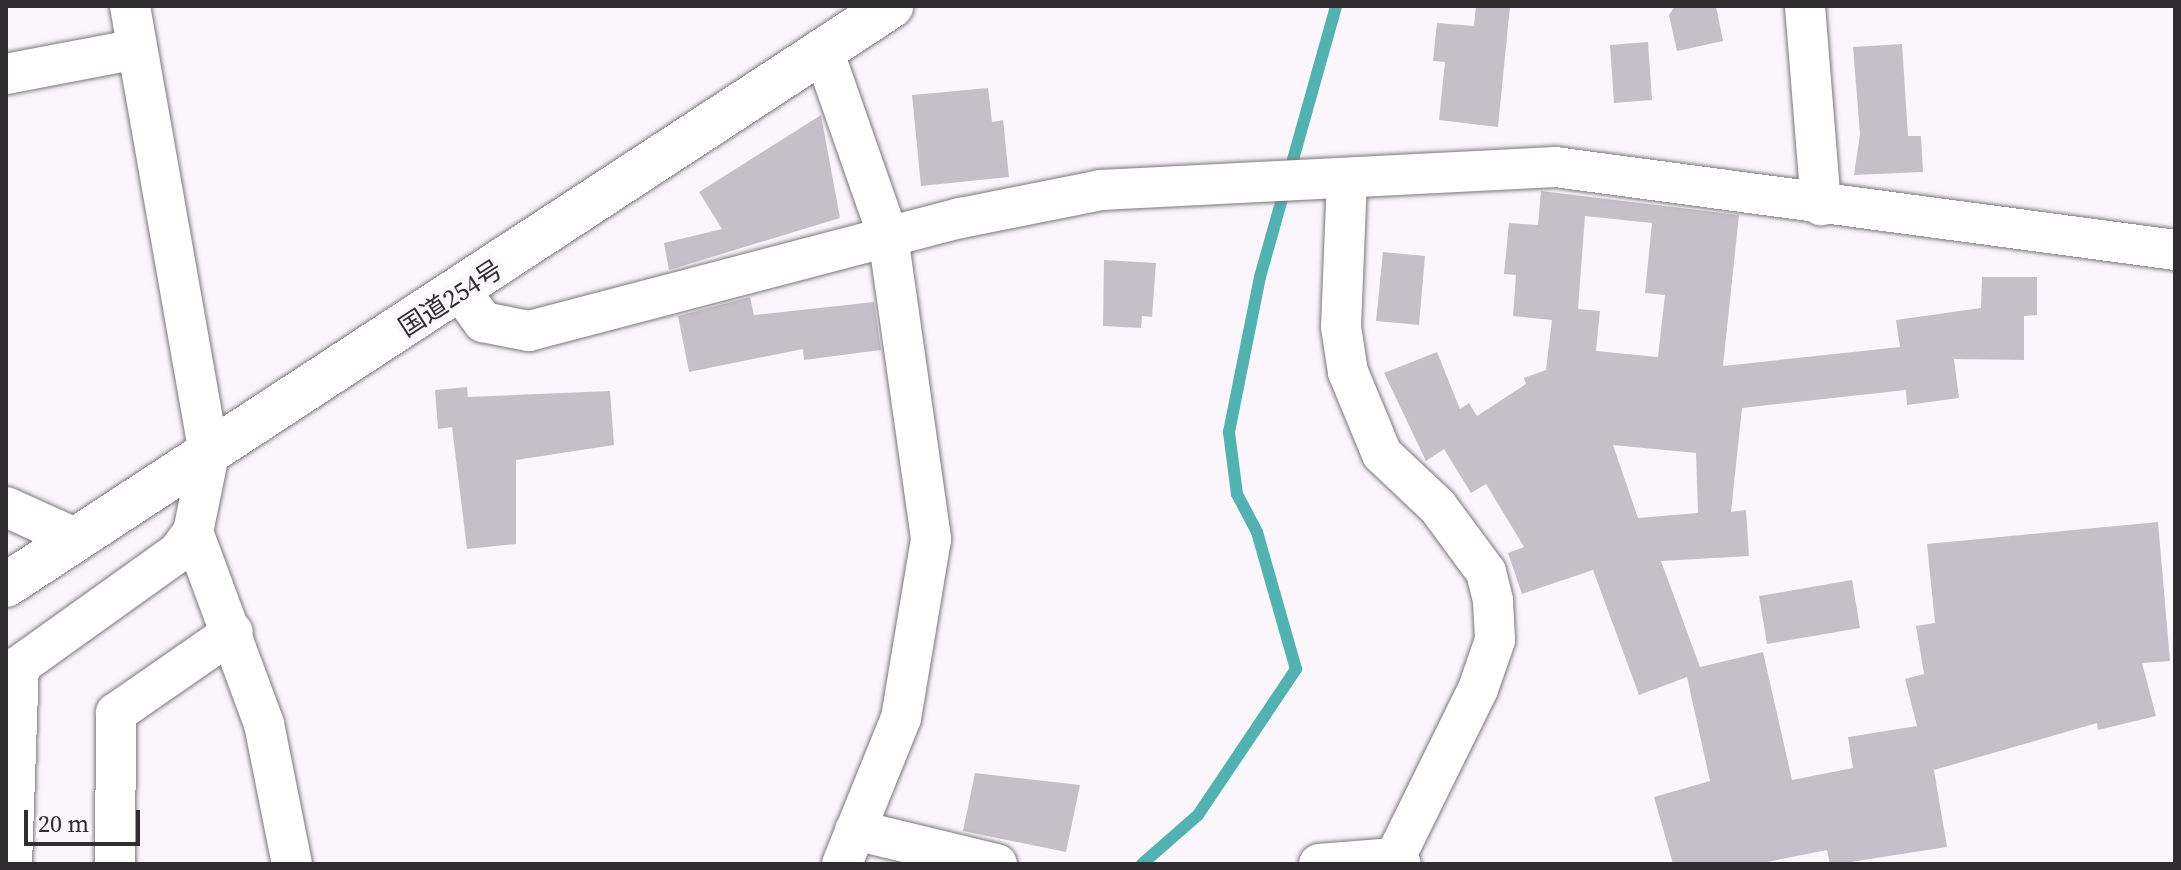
<!DOCTYPE html>
<meta charset="utf-8">
<style>
body{margin:0}
#map{position:relative;width:2181px;height:870px;overflow:hidden;background:#faf6fc;font-family:"Source Serif 4","Noto Sans JP",serif}
div>[style]{position:absolute}
.stream>*{height:12px;margin:-6px;padding:0 6px;transform-origin:6px;border-radius:6px;background:#50b3b0}
.building>*{inset:0;background:#c5c0c7}
.roads{filter:drop-shadow(0 0 2px #7b777c) drop-shadow(0 0 2px #7b777c)}
.minor>*{height:40px;margin:-20px;padding:0 20px;transform-origin:20px;border-radius:20px;background:#fff}
.trunk>*{height:44px;margin:-22px;padding:0 22px;transform-origin:22px;border-radius:22px;background:#fff}
span{translate:-50% -50%;white-space:nowrap;text-align:center;line-height:1.15;-webkit-text-stroke:8px #faf6fc;paint-order:stroke}
.street-label{font-size:26px;color:#2f2d30}
.frame{position:absolute;inset:0;border:8px solid #2f2d30;pointer-events:none}
.scale{position:absolute;left:24px;top:810px;width:116px;height:36px;box-sizing:border-box;border:4px solid #2f2d30;border-top:0;padding-left:10px;font-size:24px;line-height:28px;white-space:nowrap;color:#2f2d30;-webkit-text-stroke:6px #faf6fc;paint-order:stroke}
</style>
<div id="map">
<div class="stream">
<i style="left:1142px;top:864px;width:74px;rotate:-41.2deg"></i>
<i style="left:1198px;top:815px;width:176px;rotate:-56.1deg"></i>
<i style="left:1296px;top:669px;width:142px;rotate:-105.9deg"></i>
<i style="left:1257px;top:532px;width:43px;rotate:-117.8deg"></i>
<i style="left:1237px;top:494px;width:63px;rotate:-97.4deg"></i>
<i style="left:1229px;top:432px;width:158px;rotate:-78.7deg"></i>
<i style="left:1260px;top:277px;width:281px;rotate:-74.3deg"></i>
</div>
<div class="building">
<i style="clip-path:polygon(1476px 6px,1510px 6px,1498px 127px,1439px 120px,1445px 62px,1433px 61px,1437px 23px,1474px 26px)"></i>
<i style="clip-path:polygon(1675px 6px,1716px 6px,1723px 41px,1677px 51px,1669px 15px)"></i>
<i style="clip-path:polygon(1648px 42px,1652px 100px,1614px 103px,1610px 45px)"></i>
<i style="clip-path:polygon(1902px 44px,1908px 136px,1921px 136px,1923px 172px,1854px 175px,1860px 134px,1853px 47px)"></i>
<i style="clip-path:polygon(988px 88px,992px 122px,1003px 120px,1009px 177px,921px 186px,912px 95px)"></i>
<i style="clip-path:polygon(821px 115px,840px 218px,669px 270px,664px 243px,722px 229px,699px 192px)"></i>
<i style="clip-path:polygon(evenodd,1541px 191px,1739px 215px,1723px 366px,1900px 347px,1896px 320px,1981px 308px,1982px 277px,2037px 277px,2037px 315px,2024px 316px,2024px 360px,1954px 359px,1959px 398px,1907px 405px,1906px 390px,1742px 408px,1731px 512px,1746px 510px,1749px 556px,1661px 561px,1700px 667px,1763px 652px,1792px 780px,1853px 768px,1848px 737px,1917px 726px,1905px 679px,1924px 674px,1916px 626px,1935px 623px,1927px 544px,2158px 522px,2170px 661px,2142px 663px,2156px 716px,2098px 730px,2097px 723px,1934px 770px,1947px 847px,1838px 864px,1830px 864px,1827px 850px,1757px 864px,1673px 864px,1654px 797px,1710px 781px,1687px 677px,1639px 695px,1593px 570px,1522px 594px,1508px 553px,1524px 547px,1486px 484px,1471px 493px,1444px 449px,1426px 461px,1384px 373px,1437px 352px,1460px 409px,1469px 403px,1477px 416px,1526px 384px,1524px 378px,1546px 370px,1552px 320px,1513px 316px,1516px 275px,1504px 274px,1509px 223px,1538px 225px,1541px 191px,1585px 216px,1652px 223px,1645px 293px,1665px 295px,1658px 357px,1596px 351px,1600px 311px,1578px 309px,1585px 216px,1541px 191px,1613px 445px,1696px 453px,1698px 513px,1638px 518px,1613px 445px)"></i>
<i style="clip-path:polygon(1383px 252px,1425px 256px,1419px 325px,1376px 321px)"></i>
<i style="clip-path:polygon(1104px 260px,1156px 263px,1152px 317px,1142px 316px,1141px 328px,1103px 326px)"></i>
<i style="clip-path:polygon(750px 297px,754px 315px,874px 302px,881px 350px,804px 360px,803px 349px,689px 372px,678px 316px)"></i>
<i style="clip-path:polygon(467px 387px,468px 397px,610px 391px,614px 445px,516px 460px,516px 544px,467px 549px,452px 427px,438px 429px,435px 390px)"></i>
<i style="clip-path:polygon(1852px 580px,1860px 628px,1767px 644px,1759px 596px)"></i>
<i style="clip-path:polygon(975px 773px,1080px 785px,1066px 852px,963px 831px)"></i>
</div>
<div class="roads">
<div class="minor">
<i style="left:1805px;top:6px;width:200px;rotate:85.4deg"></i>
<i style="left:824px;top:53px;width:194px;rotate:70.7deg"></i>
<i style="left:888px;top:236px;width:306px;rotate:81.9deg"></i>
<i style="left:931px;top:539px;width:181px;rotate:99.5deg"></i>
<i style="left:901px;top:718px;width:157px;rotate:112deg"></i>
<i style="left:6px;top:74px;width:133px;rotate:-10.8deg"></i>
<i style="left:1347px;top:178px;width:149px;rotate:92.3deg"></i>
<i style="left:1341px;top:327px;width:46px;rotate:81.2deg"></i>
<i style="left:1348px;top:372px;width:89px;rotate:67.5deg"></i>
<i style="left:1382px;top:454px;width:77px;rotate:43.4deg"></i>
<i style="left:1438px;top:507px;width:81px;rotate:53.6deg"></i>
<i style="left:1486px;top:572px;width:30px;rotate:76deg"></i>
<i style="left:1493px;top:601px;width:39px;rotate:87deg"></i>
<i style="left:1495px;top:640px;width:52px;rotate:109.1deg"></i>
<i style="left:1478px;top:689px;width:188px;rotate:116.2deg"></i>
<i style="left:462px;top:293px;width:36px;rotate:54deg"></i>
<i style="left:483px;top:322px;width:47px;rotate:11.1deg"></i>
<i style="left:529px;top:331px;width:447px;rotate:-14.7deg"></i>
<i style="left:961px;top:218px;width:143px;rotate:-11.3deg"></i>
<i style="left:1101px;top:190px;width:455px;rotate:-2.9deg"></i>
<i style="left:1555px;top:167px;width:626px;rotate:7.62deg"></i>
<i style="left:6px;top:507px;width:78px;rotate:24.3deg"></i>
<i style="left:193px;top:532px;width:205px;rotate:69.7deg"></i>
<i style="left:264px;top:724px;width:143px;rotate:78.7deg"></i>
<i style="left:855px;top:830px;width:146px;rotate:13.5deg"></i>
<i style="left:12px;top:864px;width:198px;rotate:-88deg"></i>
<i style="left:19px;top:666px;width:196px;rotate:-35.6deg"></i>
<i style="left:178px;top:552px;width:25px;rotate:-53deg"></i>
<i style="left:193px;top:532px;width:80px;rotate:-78.4deg"></i>
<i style="left:209px;top:454px;width:455px;rotate:-100deg"></i>
<i style="left:115px;top:864px;width:151px;rotate:-89.6deg"></i>
<i style="left:116px;top:713px;width:142px;rotate:-34.7deg"></i>
<i style="left:1319px;top:864px;width:76px;rotate:-4.5deg"></i>
<i style="left:1395px;top:858px;width:8px;rotate:45deg"></i>
</div>
<div class="trunk">
<i style="left:6px;top:585px;width:1058px;rotate:-33.19deg"></i>
</div>
</div>
<div class="street-label">
<span style="left:451px;top:299px;rotate:-33deg">国道254号</span>
</div>
<div class="frame"></div>
<div class="scale">20 m</div>
</div>
